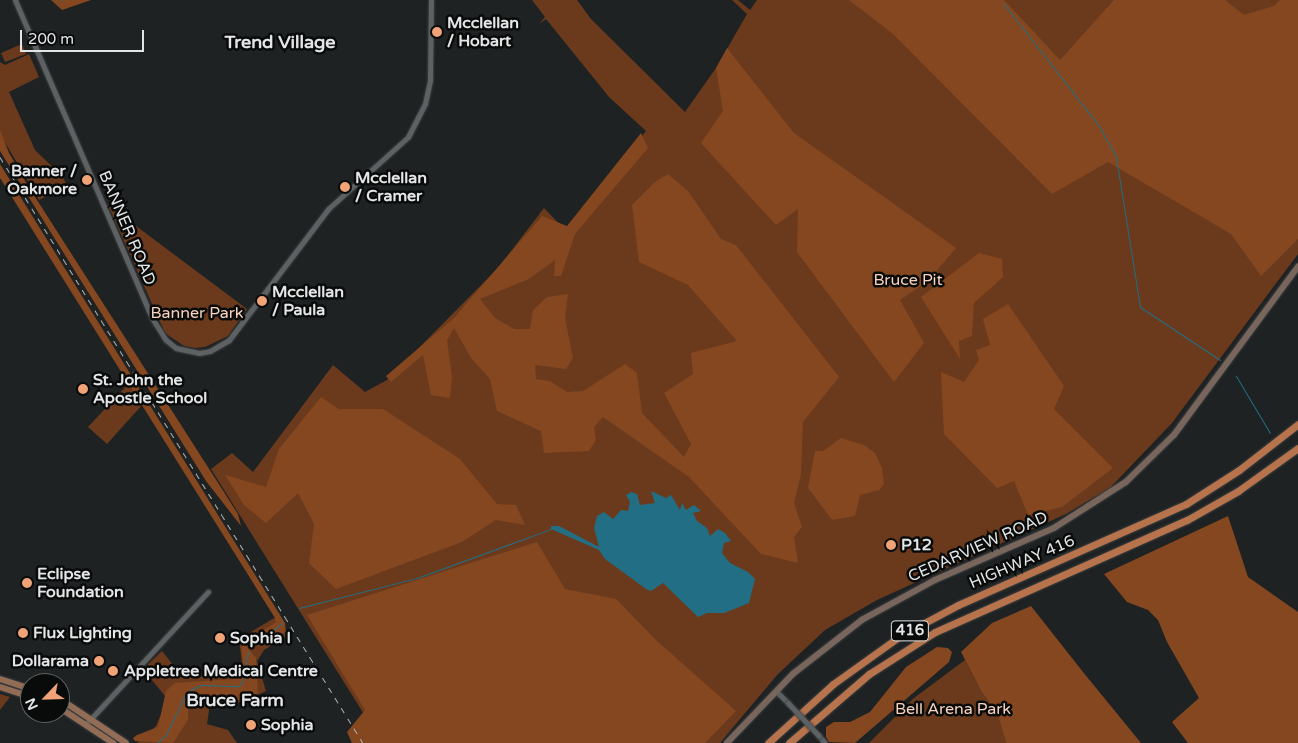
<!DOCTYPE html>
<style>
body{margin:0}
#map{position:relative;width:1298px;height:743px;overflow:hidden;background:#1e2223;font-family:"Varela Round",sans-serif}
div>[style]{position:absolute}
.green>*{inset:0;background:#6b3a1c}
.forest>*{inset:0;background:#85471f}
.water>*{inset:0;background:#226f85}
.stream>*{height:1px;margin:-0.5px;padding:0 0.5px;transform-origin:0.5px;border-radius:0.5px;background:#226f85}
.roads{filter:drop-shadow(0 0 1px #3d3f40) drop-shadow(0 0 1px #3d3f40)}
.tertiary>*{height:5px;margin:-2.5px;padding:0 2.5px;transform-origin:2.5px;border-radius:2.5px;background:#5d6163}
.secondary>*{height:5.5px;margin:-2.75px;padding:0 2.75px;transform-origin:2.75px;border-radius:2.75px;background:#78665c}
.primary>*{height:6px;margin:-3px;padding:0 3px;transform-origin:3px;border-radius:3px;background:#936c55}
.motorway>*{height:7px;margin:-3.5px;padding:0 3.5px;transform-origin:3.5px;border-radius:3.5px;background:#b7734b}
.rail>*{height:1px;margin-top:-0.5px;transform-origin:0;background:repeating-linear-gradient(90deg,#afb1b2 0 6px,transparent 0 12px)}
.bridges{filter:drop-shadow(0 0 1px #3d3f40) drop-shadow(0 0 1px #3d3f40)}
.tertiary-bridge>*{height:5px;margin:-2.5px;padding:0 2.5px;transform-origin:2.5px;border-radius:2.5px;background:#5d6163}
.dots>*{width:14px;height:14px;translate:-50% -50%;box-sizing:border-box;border:2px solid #090b0b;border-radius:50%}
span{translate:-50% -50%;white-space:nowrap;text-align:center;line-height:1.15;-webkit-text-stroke:5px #090b0b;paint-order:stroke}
.shield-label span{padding:1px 4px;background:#090b0b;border:1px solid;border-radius:4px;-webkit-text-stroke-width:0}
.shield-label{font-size:15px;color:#e3e5e6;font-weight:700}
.poi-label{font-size:16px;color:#e3e5e6;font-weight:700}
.left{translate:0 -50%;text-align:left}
.right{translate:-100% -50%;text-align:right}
.street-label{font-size:16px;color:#e3e5e6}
.park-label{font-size:16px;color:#f8d2bd}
.neighbourhood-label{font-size:18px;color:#e3e5e6;font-weight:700}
.north{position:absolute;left:20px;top:673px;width:50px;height:50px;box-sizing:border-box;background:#090b0b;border:1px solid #606263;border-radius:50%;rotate:246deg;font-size:14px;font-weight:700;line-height:20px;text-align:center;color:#e3e5e6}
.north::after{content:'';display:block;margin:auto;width:18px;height:22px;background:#efa377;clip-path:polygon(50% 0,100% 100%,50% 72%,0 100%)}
.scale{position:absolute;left:20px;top:30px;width:124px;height:22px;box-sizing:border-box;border:2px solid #e3e5e6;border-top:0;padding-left:6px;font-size:15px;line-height:18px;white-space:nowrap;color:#e3e5e6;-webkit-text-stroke:4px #090b0b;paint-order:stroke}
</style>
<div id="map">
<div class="green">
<i style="clip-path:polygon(532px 0,577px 0,591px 19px,685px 112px,716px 68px,747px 14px,732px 0,738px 0,750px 10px,757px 0,1298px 0,1298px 254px,1172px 423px,1110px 488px,1066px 514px,877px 600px,825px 630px,777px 675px,720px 743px,382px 743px,211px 469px,232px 453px,253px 472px,333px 365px,365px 392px,387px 380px,498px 268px,544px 208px,566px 231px,646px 131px,609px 97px,546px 19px,539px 24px,545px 17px)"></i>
<i style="clip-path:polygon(22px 44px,26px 54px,5px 62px,1px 53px)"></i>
<i style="clip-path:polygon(29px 54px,39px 77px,9px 92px,35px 150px,63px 177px,67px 186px,39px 200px,0 134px,0 62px,5px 65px)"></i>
<i style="clip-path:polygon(108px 205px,247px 309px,228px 336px,205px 347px,195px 348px,184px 346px,165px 333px)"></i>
<i style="clip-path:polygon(130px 382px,143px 404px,107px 444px,88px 427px)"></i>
<i style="clip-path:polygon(276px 617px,287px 636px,264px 650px,257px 661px,266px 691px,243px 702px,210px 704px,207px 724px,228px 730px,237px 743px,137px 743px,156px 726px,162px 712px,165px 696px,143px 669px,162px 651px,182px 676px,234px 677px,243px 672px,239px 639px)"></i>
<i style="clip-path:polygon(965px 660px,981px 691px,997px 713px,1006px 743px,869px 743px,914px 698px)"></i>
<i style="clip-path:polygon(0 694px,10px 697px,0 710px)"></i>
</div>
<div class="forest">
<i style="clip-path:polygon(51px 0,91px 0,62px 10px)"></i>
<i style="clip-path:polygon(849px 0,1004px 0,1060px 60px,1114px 0,1225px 0,1244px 15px,1274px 6px,1280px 0,1298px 0,1298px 239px,1261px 276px,1231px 234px,1108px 162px,1052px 194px,893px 34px)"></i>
<i style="clip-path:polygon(727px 48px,794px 133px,956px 248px,928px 281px,900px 300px,924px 343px,894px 382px,797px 252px,798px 209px,776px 225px,701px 143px,723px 111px,716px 68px)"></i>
<i style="clip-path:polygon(0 130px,9px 153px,28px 186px,238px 514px,241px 526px,206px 481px,0 151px)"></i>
<i style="clip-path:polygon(641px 133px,648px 148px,575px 234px,561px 276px,554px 276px,555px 260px,529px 279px,480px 299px,495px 318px,514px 329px,530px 329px,533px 310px,547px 297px,568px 294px,565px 318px,573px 358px,566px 369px,535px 365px,536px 379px,550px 381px,567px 392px,583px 391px,625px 364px,637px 373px,642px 413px,684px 457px,691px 444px,664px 393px,693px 374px,691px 353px,737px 341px,688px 285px,639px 262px,632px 205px,655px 182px,668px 174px,688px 191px,721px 239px,736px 245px,839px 377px,803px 422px,801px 474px,794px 503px,802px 527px,794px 537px,798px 563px,761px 554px,689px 477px,603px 417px,594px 427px,596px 440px,589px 451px,544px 453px,541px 431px,497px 411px,490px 379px,471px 358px,454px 328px,447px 340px,452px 377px,450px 398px,431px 395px,423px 355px,391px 382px,386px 376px,454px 318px,542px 216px,567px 226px)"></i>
<i style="clip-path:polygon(0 164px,285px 623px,286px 632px,268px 639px,262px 646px,258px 646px,254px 640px,256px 635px,276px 622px,275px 618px,0 178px)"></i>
<i style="clip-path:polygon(979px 253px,1002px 259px,1003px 277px,974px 303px,972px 336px,959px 341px,960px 359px,921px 297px)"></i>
<i style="clip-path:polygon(1008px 304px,1064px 386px,1054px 409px,1113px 468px,1062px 507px,1028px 515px,1014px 481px,997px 488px,944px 434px,941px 372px,964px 382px,979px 360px,976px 350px,990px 345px,983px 319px)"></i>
<i style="clip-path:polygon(321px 397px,339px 409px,383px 409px,460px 459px,497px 504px,516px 505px,525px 525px,496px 520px,462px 542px,336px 589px,309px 563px,314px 524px,298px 493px,266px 523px,244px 505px,225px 475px,266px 487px,279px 449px)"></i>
<i style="clip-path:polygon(841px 438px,864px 445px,875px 453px,882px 468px,884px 484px,879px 490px,860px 495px,855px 516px,832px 520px,808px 488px,815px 451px,823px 451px)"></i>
<i style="clip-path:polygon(1228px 516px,1248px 577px,1298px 612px,1298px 743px,1188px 743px,1172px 722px,1199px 698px,1167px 642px,1158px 620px,1148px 610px,1127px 602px,1104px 574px)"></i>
<i style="clip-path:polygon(537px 542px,565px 589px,616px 599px,657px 641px,736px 711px,705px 743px,352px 743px,347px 732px,365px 710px,307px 615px)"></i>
<i style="clip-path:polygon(1031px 606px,1083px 672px,1141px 743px,1006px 743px,997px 713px,981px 691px,961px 652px,992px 623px)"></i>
<i style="clip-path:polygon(241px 640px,256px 658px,258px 694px,231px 703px,207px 695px,192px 699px,188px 705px,188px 720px,173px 743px,135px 741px,133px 738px,137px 735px,158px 727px,166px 691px,175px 683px,233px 679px,241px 675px,243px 666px)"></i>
<i style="clip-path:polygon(937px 647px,948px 648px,952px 652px,949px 662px,855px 743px,829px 742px,826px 737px,826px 727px,834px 722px,850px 722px,870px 712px,906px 667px)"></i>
</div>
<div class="water">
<i style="clip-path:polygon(651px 491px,666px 498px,671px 495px,680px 510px,682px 503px,686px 510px,694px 505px,701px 511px,693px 513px,697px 521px,707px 528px,710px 536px,718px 529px,725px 533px,731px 541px,724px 543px,722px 553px,730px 563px,748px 572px,755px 579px,749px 603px,724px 613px,707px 613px,698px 617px,663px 583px,651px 591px,646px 589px,605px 559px,599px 550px,551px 529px,551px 526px,559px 526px,599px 547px,594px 528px,597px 516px,604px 512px,613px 519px,621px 510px,628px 511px,630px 502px,626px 495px,631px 492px,637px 494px,640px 505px,655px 503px)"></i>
</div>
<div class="stream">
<i style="left:61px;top:1px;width:1px;rotate:-45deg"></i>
<i style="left:1003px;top:3px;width:156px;rotate:52deg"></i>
<i style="left:1099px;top:126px;width:35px;rotate:61deg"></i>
<i style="left:1116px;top:157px;width:152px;rotate:80.9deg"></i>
<i style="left:1140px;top:307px;width:96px;rotate:33.5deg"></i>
<i style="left:1236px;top:376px;width:66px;rotate:59.2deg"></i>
<i style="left:299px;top:608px;width:122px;rotate:-14.3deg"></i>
<i style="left:417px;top:578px;width:143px;rotate:-20.1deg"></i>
<i style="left:258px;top:642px;width:31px;rotate:-38deg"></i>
<i style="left:157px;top:743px;width:12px;rotate:-42deg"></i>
<i style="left:166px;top:735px;width:42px;rotate:-64.7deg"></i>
<i style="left:184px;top:697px;width:11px;rotate:-45deg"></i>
<i style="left:192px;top:689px;width:10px;rotate:-24deg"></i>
<i style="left:201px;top:685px;width:38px;rotate:2deg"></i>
<i style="left:239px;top:686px;width:19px;rotate:-55deg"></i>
<i style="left:250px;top:670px;width:10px;rotate:-119deg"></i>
<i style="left:245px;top:661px;width:10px;rotate:-66deg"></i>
</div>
<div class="roads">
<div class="tertiary">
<i style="left:15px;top:0;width:346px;rotate:66.7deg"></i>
<i style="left:152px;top:318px;width:26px;rotate:58deg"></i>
<i style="left:166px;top:340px;width:13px;rotate:39deg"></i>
<i style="left:176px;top:348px;width:24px;rotate:12deg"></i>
<i style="left:199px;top:353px;width:11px;rotate:-10deg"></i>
<i style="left:210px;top:351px;width:22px;rotate:-30deg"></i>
<i style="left:229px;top:340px;width:164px;rotate:-52.9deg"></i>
<i style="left:328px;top:209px;width:108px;rotate:-42deg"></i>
<i style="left:408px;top:137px;width:37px;rotate:-63deg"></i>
<i style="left:425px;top:104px;width:25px;rotate:-78deg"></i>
<i style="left:430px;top:80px;width:80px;rotate:-89.3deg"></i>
<i style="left:776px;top:691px;width:17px;rotate:45deg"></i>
<i style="left:86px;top:724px;width:180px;rotate:-47.3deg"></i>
<i style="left:819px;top:736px;width:9px;rotate:49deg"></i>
</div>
<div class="secondary">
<i style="left:727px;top:743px;width:95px;rotate:-46.3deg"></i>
<i style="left:793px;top:674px;width:88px;rotate:-38deg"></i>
<i style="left:862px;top:620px;width:83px;rotate:-28.7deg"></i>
<i style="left:935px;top:580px;width:130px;rotate:-23.6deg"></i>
<i style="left:1054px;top:528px;width:85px;rotate:-32.6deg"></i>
<i style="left:1126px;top:482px;width:67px;rotate:-44.4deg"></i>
<i style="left:1174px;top:435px;width:209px;rotate:-53.6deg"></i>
</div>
<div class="primary">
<i style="left:0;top:679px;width:32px;rotate:18deg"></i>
<i style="left:0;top:687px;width:32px;rotate:18deg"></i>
<i style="left:60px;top:699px;width:79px;rotate:33.7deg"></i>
<i style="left:60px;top:708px;width:64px;rotate:33.4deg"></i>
</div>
<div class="motorway">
<i style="left:768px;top:743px;width:88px;rotate:-42.2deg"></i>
<i style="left:833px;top:684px;width:82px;rotate:-35.6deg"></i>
<i style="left:900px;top:636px;width:66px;rotate:-28.1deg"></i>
<i style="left:958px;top:605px;width:249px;rotate:-23.9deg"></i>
<i style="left:1186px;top:504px;width:63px;rotate:-32.7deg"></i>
<i style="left:1239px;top:470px;width:75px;rotate:-37.9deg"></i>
<i style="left:789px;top:743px;width:106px;rotate:-40.8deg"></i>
<i style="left:869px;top:674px;width:78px;rotate:-32.5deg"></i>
<i style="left:935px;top:632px;width:276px;rotate:-24deg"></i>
<i style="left:1187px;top:520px;width:59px;rotate:-29.6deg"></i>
<i style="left:1238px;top:491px;width:74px;rotate:-35.6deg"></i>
</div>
</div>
<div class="rail">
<i style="left:0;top:157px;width:689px;rotate:58.22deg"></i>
</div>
<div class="bridges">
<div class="tertiary-bridge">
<i style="left:788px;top:703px;width:45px;rotate:46.8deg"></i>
</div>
</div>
<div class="dots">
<i style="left:437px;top:32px;background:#efa377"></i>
<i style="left:87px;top:180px;background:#efa377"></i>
<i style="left:345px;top:187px;background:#efa377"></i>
<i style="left:262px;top:301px;background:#efa377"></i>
<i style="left:83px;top:389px;background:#efa377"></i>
<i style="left:891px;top:545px;background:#efa377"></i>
<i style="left:27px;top:583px;background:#efa377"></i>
<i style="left:23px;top:633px;background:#efa377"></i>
<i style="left:220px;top:638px;background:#efa377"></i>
<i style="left:99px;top:661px;background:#efa377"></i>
<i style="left:113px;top:671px;background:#efa377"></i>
<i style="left:251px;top:725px;background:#efa377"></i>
</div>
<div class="shield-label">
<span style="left:910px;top:631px">416</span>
</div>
<div class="poi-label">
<span class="left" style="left:447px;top:32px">Mcclellan<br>/ Hobart</span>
<span class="right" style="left:77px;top:180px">Banner /<br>Oakmore</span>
<span class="left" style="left:355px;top:187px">Mcclellan<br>/ Cramer</span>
<span class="left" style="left:272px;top:301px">Mcclellan<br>/ Paula</span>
<span class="left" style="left:93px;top:389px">St. John the<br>Apostle School</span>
<span class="left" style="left:901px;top:545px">P12</span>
<span class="left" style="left:37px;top:583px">Eclipse<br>Foundation</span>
<span class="left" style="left:33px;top:633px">Flux Lighting</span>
<span class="left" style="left:230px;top:638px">Sophia I</span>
<span class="right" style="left:89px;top:661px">Dollarama</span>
<span class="left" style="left:124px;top:671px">Appletree Medical Centre</span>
<span class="left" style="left:261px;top:725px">Sophia</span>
</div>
<div class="street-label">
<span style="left:127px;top:228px;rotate:67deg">BANNER ROAD</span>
<span style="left:978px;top:547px;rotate:-24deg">CEDARVIEW ROAD</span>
<span style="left:1022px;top:562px;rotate:-23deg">HIGHWAY 416</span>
</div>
<div class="park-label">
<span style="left:908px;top:280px">Bruce Pit</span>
<span style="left:197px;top:313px">Banner Park</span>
<span style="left:953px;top:709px">Bell Arena Park</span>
</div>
<div class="neighbourhood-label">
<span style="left:280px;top:42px">Trend Village</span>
<span style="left:235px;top:700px">Bruce Farm</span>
</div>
<div class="north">N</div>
<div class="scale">200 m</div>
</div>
